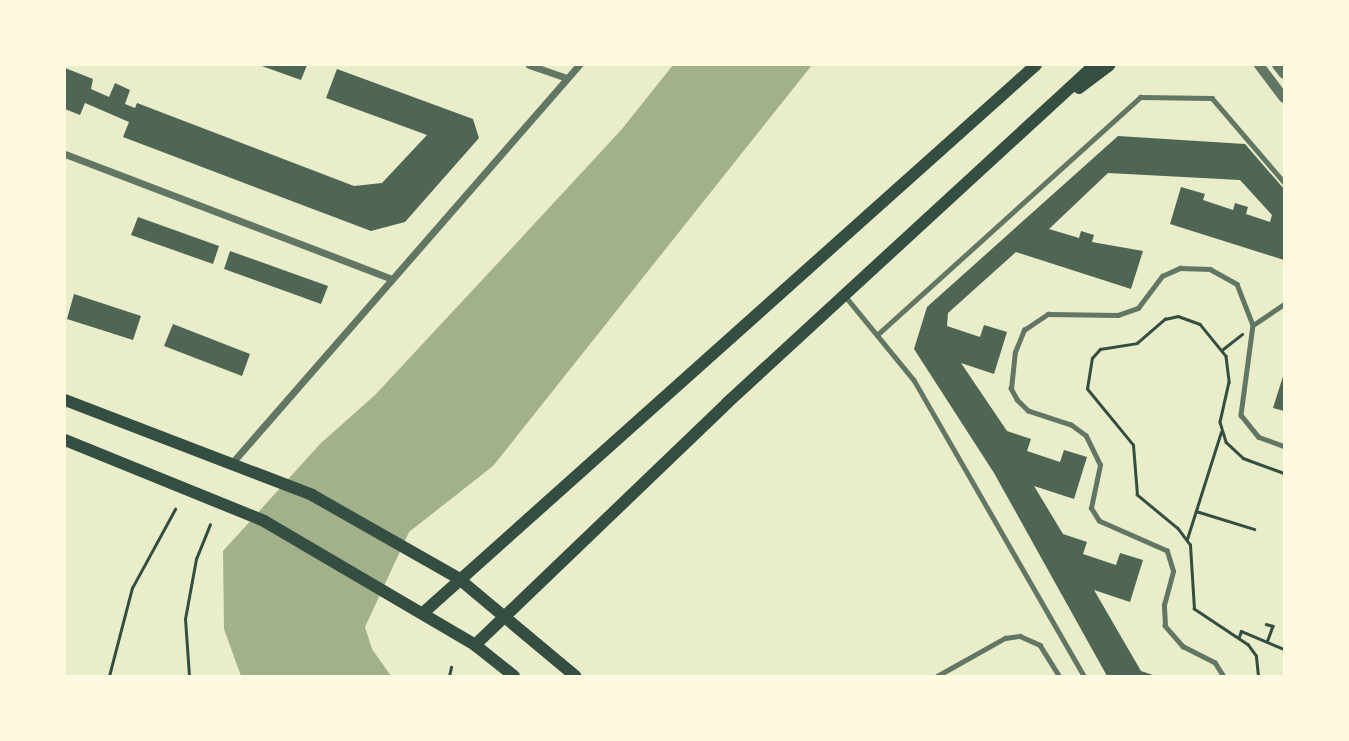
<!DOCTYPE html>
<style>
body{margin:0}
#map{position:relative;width:1349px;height:741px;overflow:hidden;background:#e9edc9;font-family:"PT Sans",sans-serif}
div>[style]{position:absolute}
.water>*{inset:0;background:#a3b18a}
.building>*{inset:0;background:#4f6655}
.path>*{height:2.5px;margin:-1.25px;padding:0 1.25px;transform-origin:1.25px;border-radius:1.25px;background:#344e41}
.service>*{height:4.5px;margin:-2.25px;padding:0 2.25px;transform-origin:2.25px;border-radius:2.25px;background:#617663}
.minor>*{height:7px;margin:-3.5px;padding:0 3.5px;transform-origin:3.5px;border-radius:3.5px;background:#617663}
.tertiary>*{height:10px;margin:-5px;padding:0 5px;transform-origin:5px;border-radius:5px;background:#617663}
.secondary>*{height:12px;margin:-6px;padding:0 6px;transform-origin:6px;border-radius:6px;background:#344e41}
span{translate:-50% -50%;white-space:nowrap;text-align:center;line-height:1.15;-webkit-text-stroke:7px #fefae0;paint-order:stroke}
.frame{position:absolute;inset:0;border:66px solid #fefae0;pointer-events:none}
</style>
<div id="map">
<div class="water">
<i style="clip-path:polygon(673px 65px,812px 65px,493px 466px,409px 532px,365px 627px,372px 649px,391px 676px,241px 676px,224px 629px,223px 551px,321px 443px,375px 395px,511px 249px,622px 129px)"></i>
</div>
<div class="building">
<i style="clip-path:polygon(259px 65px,307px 65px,301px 80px)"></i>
<i style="clip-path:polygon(65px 68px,93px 79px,91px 89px,109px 97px,115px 83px,130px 90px,125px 104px,135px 108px,137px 103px,354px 186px,382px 183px,427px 135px,326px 98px,337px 69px,473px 119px,479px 138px,405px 222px,371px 231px,123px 137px,129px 122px,85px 103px,80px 115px,65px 109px)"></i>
<i style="clip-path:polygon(1118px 136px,1245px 144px,1284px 189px,1284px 260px,1170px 224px,1181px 187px,1205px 194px,1203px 200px,1233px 210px,1235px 203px,1248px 207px,1246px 214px,1270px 222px,1272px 215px,1240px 180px,1108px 173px,1049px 229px,1079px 238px,1081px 231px,1094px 235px,1092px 242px,1143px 251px,1131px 289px,1016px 252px,948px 313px,947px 326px,980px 337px,984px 325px,1007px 332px,994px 374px,961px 363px,1007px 431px,1031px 439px,1027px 451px,1060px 462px,1064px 450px,1087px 457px,1074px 499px,1034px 486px,1063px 534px,1087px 542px,1083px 554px,1116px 565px,1120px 553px,1143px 560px,1130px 602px,1094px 590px,1141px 671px,1156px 676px,1107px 676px,994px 473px,914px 349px,927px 307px)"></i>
<i style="clip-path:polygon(138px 217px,219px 246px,213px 264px,131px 235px)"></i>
<i style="clip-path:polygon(230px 251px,328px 286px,321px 304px,224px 269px)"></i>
<i style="clip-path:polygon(74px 294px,141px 316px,133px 340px,67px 319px)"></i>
<i style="clip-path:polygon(173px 324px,250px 354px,242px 376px,164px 346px)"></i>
<i style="clip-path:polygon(1284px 373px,1284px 411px,1273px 408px)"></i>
</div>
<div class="path">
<i style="left:1223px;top:349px;width:24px;rotate:-38deg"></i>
<i style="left:1196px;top:511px;width:61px;rotate:17.2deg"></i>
<i style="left:1187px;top:539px;width:112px;rotate:-72.4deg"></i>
<i style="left:1266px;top:624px;width:7px;rotate:16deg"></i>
<i style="left:1273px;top:626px;width:15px;rotate:110deg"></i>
<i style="left:1239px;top:637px;width:6px;rotate:-72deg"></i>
<i style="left:1241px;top:631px;width:47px;rotate:22.7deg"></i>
<i style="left:109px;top:676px;width:91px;rotate:-75.4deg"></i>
<i style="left:132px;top:588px;width:90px;rotate:-61.4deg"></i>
<i style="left:189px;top:676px;width:57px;rotate:-94deg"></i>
<i style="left:185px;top:619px;width:61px;rotate:-79.6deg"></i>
<i style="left:196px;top:559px;width:37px;rotate:-68deg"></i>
<i style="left:449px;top:676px;width:9px;rotate:-77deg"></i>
<i style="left:1258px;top:676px;width:20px;rotate:-96deg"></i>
<i style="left:1256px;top:656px;width:14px;rotate:-126deg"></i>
<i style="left:1248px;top:645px;width:65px;rotate:-146.3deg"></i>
<i style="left:1194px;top:609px;width:64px;rotate:-93.6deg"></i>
<i style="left:1190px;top:545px;width:21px;rotate:-127deg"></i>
<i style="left:1177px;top:528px;width:52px;rotate:-140.5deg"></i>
<i style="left:1137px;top:495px;width:50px;rotate:-94.6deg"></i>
<i style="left:1133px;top:445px;width:72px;rotate:-129.4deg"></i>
<i style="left:1087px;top:389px;width:31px;rotate:-81deg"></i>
<i style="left:1092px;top:358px;width:12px;rotate:-48deg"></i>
<i style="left:1100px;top:349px;width:37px;rotate:-9deg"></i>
<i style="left:1137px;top:343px;width:37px;rotate:-41deg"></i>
<i style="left:1165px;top:319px;width:13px;rotate:-13deg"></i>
<i style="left:1178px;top:316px;width:23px;rotate:20deg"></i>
<i style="left:1200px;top:324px;width:41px;rotate:50.9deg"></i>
<i style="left:1226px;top:356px;width:26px;rotate:83deg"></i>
<i style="left:1229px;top:382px;width:41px;rotate:102.7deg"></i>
<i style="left:1220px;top:422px;width:21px;rotate:73deg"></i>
<i style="left:1226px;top:442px;width:23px;rotate:43deg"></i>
<i style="left:1243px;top:458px;width:44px;rotate:20.1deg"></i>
</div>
<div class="service">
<i style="left:846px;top:297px;width:107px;rotate:50.7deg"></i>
<i style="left:914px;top:380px;width:341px;rotate:60.1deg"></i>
<i style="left:1253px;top:325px;width:37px;rotate:-34deg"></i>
<i style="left:877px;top:335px;width:355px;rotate:-42.1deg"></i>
<i style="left:1140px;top:97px;width:72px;rotate:0.8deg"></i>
<i style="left:1212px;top:98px;width:111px;rotate:49.4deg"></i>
<i style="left:937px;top:676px;width:78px;rotate:-29.2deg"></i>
<i style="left:1005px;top:638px;width:15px;rotate:-8deg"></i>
<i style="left:1020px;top:636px;width:22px;rotate:24deg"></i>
<i style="left:1040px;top:645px;width:36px;rotate:58deg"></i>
<i style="left:1223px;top:676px;width:15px;rotate:-122deg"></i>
<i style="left:1215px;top:663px;width:36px;rotate:-153deg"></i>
<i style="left:1183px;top:647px;width:28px;rotate:-131deg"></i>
<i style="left:1165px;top:626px;width:21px;rotate:-93deg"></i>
<i style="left:1164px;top:605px;width:35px;rotate:-75deg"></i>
<i style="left:1173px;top:571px;width:21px;rotate:-107deg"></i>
<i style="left:1167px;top:551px;width:74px;rotate:-156.2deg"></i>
<i style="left:1099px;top:521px;width:15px;rotate:-122deg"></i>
<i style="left:1091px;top:508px;width:44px;rotate:-78.2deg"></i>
<i style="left:1100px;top:465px;width:32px;rotate:-116deg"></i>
<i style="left:1086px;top:436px;width:19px;rotate:-144deg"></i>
<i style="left:1071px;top:425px;width:45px;rotate:-162deg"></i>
<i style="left:1028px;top:411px;width:16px;rotate:-135deg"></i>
<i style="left:1017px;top:400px;width:13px;rotate:-119deg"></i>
<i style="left:1011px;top:389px;width:37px;rotate:-84deg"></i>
<i style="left:1015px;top:352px;width:24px;rotate:-68deg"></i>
<i style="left:1024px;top:330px;width:29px;rotate:-34deg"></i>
<i style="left:1048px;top:314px;width:70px;rotate:0.8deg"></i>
<i style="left:1118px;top:315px;width:21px;rotate:-19deg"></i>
<i style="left:1138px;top:308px;width:40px;rotate:-53deg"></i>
<i style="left:1162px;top:276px;width:20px;rotate:-24deg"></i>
<i style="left:1180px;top:268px;width:30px;rotate:2deg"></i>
<i style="left:1210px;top:269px;width:31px;rotate:29deg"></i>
<i style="left:1237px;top:284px;width:44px;rotate:68.7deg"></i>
<i style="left:1253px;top:325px;width:91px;rotate:97.6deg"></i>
<i style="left:1241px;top:415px;width:28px;rotate:51deg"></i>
<i style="left:1259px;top:437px;width:27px;rotate:20deg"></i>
</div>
<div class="minor">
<i style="left:529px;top:65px;width:40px;rotate:18.9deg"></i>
<i style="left:65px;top:154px;width:348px;rotate:20.9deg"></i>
<i style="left:231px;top:464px;width:529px;rotate:-48.91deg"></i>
</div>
<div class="tertiary">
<i style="left:1259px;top:65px;width:41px;rotate:52.9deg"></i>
<i style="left:1277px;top:65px;width:11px;rotate:52deg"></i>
</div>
<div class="secondary">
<i style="left:1079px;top:88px;width:38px;rotate:-37deg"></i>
<i style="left:65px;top:400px;width:265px;rotate:21deg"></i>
<i style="left:312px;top:495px;width:168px;rotate:29.6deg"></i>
<i style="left:458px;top:578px;width:153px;rotate:39.9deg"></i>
<i style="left:65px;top:440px;width:215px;rotate:22.1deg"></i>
<i style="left:264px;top:521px;width:245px;rotate:30.4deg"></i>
<i style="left:475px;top:645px;width:50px;rotate:38.5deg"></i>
<i style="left:423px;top:613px;width:822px;rotate:-41.8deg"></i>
<i style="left:475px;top:645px;width:349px;rotate:-43.8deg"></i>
<i style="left:727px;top:403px;width:499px;rotate:-42.6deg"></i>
</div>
<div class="frame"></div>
</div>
